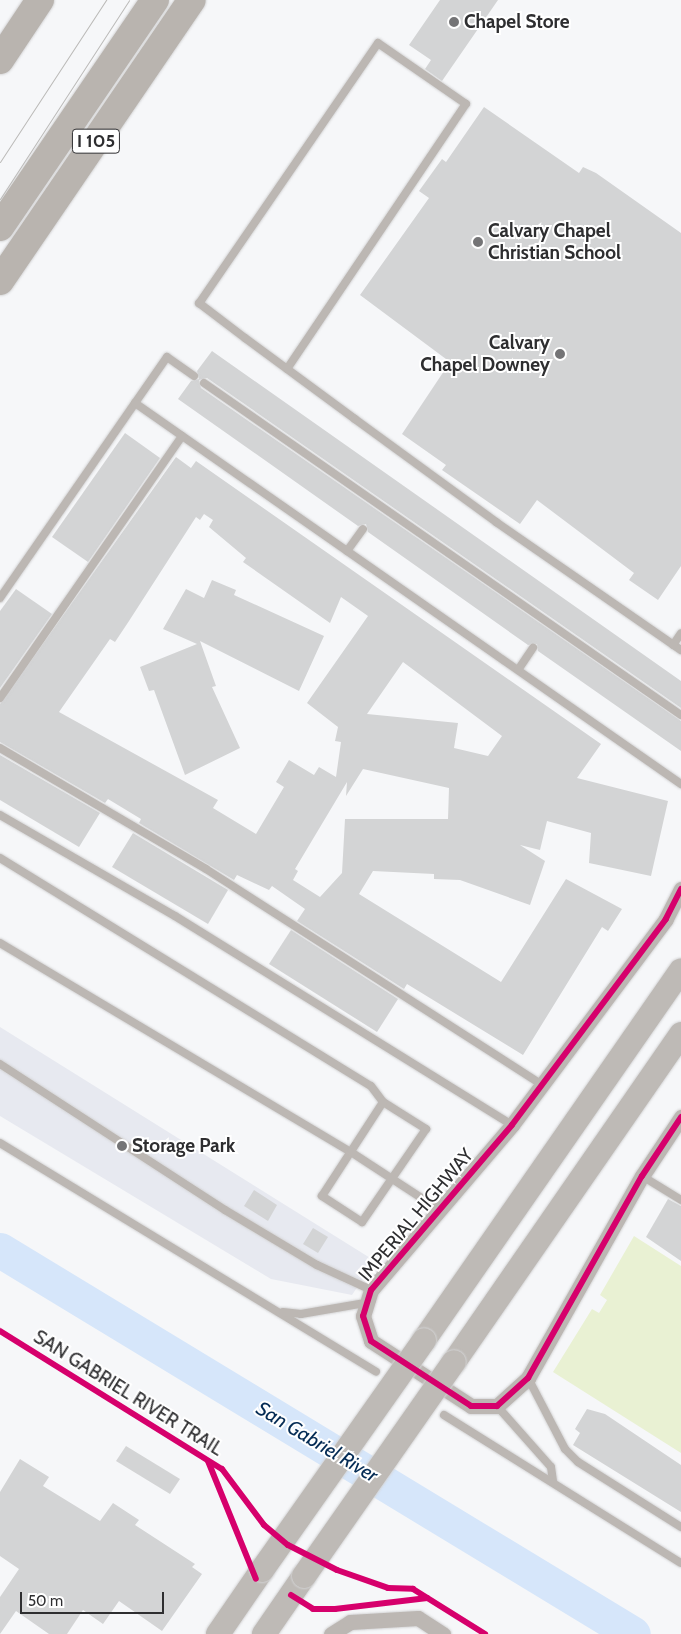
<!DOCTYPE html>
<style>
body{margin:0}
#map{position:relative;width:681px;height:1634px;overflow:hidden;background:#f6f7f9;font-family:Cabin,sans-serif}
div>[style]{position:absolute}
.built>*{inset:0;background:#e7e9f0}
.green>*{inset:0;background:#e9f1d3}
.river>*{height:35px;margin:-17.5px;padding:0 17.5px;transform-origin:17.5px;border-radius:17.5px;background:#d6e6fa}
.building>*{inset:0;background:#d3d4d5}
.roads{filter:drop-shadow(0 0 1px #d3d3d4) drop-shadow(0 0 1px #d3d3d4)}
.lane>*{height:8px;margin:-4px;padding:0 4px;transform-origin:4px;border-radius:4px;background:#bcb7b3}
.street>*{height:15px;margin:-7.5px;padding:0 7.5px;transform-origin:7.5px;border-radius:7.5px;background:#bcb7b3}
.primary>*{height:24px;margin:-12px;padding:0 12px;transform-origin:12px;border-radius:12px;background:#bebab6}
.highway>*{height:28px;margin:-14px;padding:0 14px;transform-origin:14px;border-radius:14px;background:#b9b4af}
.tram>*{height:1px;margin:-0.5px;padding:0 0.5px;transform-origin:0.5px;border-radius:0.5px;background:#bbbab8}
.bridges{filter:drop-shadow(0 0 1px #d3d3d4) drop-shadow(0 0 1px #d3d3d4)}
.primary-bridge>*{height:24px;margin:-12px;padding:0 12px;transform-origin:12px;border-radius:12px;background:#bebab6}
.cycleway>*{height:6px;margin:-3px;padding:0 3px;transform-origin:3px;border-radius:3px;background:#d6006c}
.dots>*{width:14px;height:14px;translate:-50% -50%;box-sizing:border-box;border:2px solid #fff;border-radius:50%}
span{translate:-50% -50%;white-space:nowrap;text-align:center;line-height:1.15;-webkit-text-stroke:4px #fff;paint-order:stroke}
.shield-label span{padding:1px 4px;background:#fff;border:1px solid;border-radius:4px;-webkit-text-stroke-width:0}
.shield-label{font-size:18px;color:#2e2e30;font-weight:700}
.poi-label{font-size:19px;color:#2e2e30;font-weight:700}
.left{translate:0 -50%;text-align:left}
.right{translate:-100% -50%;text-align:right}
.street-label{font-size:19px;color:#2e2e30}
.water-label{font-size:20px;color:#052c55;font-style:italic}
.scale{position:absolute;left:20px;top:1592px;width:144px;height:22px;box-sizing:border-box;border:2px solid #2e2e30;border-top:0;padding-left:6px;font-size:15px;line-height:18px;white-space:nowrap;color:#2e2e30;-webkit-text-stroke:4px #fff;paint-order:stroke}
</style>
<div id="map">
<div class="built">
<i style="clip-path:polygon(0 1027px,375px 1261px,352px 1295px,271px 1279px,0 1116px)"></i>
</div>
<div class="green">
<i style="clip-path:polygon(634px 1236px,681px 1266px,681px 1453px,553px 1372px,592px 1309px,599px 1313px,607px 1300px,600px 1295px)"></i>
</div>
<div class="river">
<i style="left:0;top:1250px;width:740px;rotate:31.24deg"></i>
</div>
<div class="building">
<i style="clip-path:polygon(440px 0,498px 0,442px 81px,425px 69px,431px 60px,409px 45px)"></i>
<i style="clip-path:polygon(484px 107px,579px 173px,583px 167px,596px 173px,681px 233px,681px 566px,658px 600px,629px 580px,634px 573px,537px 500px,520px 524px,442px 470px,446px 465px,402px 434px,450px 362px,360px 295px,429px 198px,419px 191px,442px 159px,446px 162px)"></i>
<i style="clip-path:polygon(212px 351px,681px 681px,681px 708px,207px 378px,199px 380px,201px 388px,681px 721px,681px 751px,538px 651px,537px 644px,528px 645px,368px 532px,366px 524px,358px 526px,178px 399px,191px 381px,199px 379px,197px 371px)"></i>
<i style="clip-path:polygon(125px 433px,160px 458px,88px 562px,52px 537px)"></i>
<i style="clip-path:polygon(evenodd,176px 457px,191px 468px,196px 461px,601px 744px,577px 778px,668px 801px,651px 876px,589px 863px,591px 833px,547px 821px,540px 850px,520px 845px,545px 861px,530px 905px,460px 880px,434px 879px,434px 874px,373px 871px,359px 894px,501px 982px,566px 879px,622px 909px,608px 931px,602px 927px,523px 1055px,407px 984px,404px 989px,297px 921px,305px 909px,272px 886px,269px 890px,237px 875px,234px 880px,139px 823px,141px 819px,108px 799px,105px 803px,0 742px,0 704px,176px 457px,204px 514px,213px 520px,209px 527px,246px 558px,243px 562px,330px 623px,341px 597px,368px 616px,307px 703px,338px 727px,335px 741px,341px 742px,336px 777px,319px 767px,314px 775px,289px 760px,276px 782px,284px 787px,256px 834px,213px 808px,218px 800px,59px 712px,110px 639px,115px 642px,129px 621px,196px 517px,200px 520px,204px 514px,176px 457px,403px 662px,502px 736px,488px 756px,454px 748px,458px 723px,367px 714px,403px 662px,176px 457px,363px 769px,449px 788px,448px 819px,345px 819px,342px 873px,320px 897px,293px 880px,298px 871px,295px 869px,347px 782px,346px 796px,363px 769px)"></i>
<i style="clip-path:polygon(212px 580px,236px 590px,234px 595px,324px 636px,299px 691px,200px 641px,216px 686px,212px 687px,240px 748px,185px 775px,154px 690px,149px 691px,140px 667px,197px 644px,163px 629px,186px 589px,204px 598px)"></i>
<i style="clip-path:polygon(16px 589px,52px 614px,0 688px,0 611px)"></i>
<i style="clip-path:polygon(0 755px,100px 813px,79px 847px,0 800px)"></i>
<i style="clip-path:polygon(133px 833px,228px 890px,208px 924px,112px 867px)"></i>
<i style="clip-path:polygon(291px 930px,398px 999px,377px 1032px,269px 964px)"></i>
<i style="clip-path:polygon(254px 1190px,277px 1205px,268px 1221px,244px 1206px)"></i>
<i style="clip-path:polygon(668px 1199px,681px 1206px,681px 1261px,646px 1237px)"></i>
<i style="clip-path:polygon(313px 1228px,328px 1237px,318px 1253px,303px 1244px)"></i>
<i style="clip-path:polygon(587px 1409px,605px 1414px,681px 1465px,681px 1512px,573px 1445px,580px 1433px,575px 1429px)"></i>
<i style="clip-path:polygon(126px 1446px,180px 1479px,170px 1494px,116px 1461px)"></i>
<i style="clip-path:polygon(20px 1459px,49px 1477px,43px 1486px,100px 1521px,113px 1503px,139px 1520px,135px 1525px,195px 1564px,192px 1567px,202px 1574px,162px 1631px,119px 1601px,103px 1624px,83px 1610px,67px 1634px,49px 1634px,16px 1611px,0 1634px,0 1597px,19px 1569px,0 1556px,0 1492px)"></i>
</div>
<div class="roads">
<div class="lane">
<i style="left:287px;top:369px;width:320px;rotate:-56deg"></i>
<i style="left:466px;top:104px;width:107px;rotate:-145.3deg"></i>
<i style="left:378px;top:43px;width:316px;rotate:124.5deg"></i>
<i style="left:199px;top:303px;width:58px;rotate:37.3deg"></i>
<i style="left:245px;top:338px;width:137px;rotate:36.4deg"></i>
<i style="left:355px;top:419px;width:175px;rotate:36.1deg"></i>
<i style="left:496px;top:522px;width:225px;rotate:34.7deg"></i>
<i style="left:204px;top:383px;width:581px;rotate:34.84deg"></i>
<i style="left:135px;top:403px;width:56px;rotate:-55.2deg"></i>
<i style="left:167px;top:357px;width:33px;rotate:35deg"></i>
<i style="left:347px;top:551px;width:27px;rotate:-54deg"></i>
<i style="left:0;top:598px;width:237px;rotate:-55.3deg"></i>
<i style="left:135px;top:403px;width:666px;rotate:34.91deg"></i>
<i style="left:673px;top:645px;width:14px;rotate:-56deg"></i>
<i style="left:518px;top:670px;width:27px;rotate:-56deg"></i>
<i style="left:0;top:698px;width:319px;rotate:-55.2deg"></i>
<i style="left:0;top:748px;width:239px;rotate:30.4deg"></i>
<i style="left:206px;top:869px;width:400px;rotate:32.7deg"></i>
<i style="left:0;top:815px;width:202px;rotate:30deg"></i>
<i style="left:175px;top:916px;width:397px;rotate:31.8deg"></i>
<i style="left:0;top:858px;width:435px;rotate:31.6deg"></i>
<i style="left:371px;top:1086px;width:20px;rotate:53deg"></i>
<i style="left:383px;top:1102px;width:51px;rotate:32.1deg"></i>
<i style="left:426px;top:1129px;width:113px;rotate:124.5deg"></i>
<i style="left:362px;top:1222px;width:48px;rotate:-147deg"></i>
<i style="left:322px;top:1196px;width:112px;rotate:-57deg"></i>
<i style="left:0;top:943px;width:409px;rotate:30.8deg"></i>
<i style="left:351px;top:1152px;width:106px;rotate:33.1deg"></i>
<i style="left:0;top:1064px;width:268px;rotate:33deg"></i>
<i style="left:225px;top:1210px;width:107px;rotate:30.9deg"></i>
<i style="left:317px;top:1265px;width:60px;rotate:24.8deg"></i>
<i style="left:0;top:1143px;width:440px;rotate:31.3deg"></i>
<i style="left:642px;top:1176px;width:46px;rotate:31.6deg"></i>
<i style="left:283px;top:1312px;width:18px;rotate:6deg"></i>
<i style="left:301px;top:1314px;width:65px;rotate:-9.8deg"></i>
<i style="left:528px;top:1378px;width:80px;rotate:62.5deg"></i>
<i style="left:565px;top:1449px;width:18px;rotate:45deg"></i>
<i style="left:578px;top:1462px;width:122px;rotate:32.3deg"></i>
<i style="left:497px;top:1406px;width:81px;rotate:48.5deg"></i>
<i style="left:551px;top:1467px;width:15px;rotate:82deg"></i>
<i style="left:444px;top:1415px;width:279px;rotate:32deg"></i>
</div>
<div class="street">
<i style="left:681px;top:889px;width:34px;rotate:117deg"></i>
<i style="left:666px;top:919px;width:257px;rotate:126.8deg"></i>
<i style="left:512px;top:1125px;width:217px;rotate:130.5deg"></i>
<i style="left:371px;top:1290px;width:27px;rotate:107deg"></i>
<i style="left:363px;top:1316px;width:26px;rotate:72deg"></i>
<i style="left:371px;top:1341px;width:119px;rotate:33deg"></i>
<i style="left:471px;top:1406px;width:26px"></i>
<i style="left:497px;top:1406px;width:42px;rotate:-42.1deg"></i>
<i style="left:528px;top:1378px;width:232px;rotate:-60.6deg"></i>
<i style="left:642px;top:1176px;width:71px;rotate:-56.5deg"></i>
<i style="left:331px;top:1634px;width:22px;rotate:-32deg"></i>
<i style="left:350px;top:1622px;width:68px;rotate:-3.4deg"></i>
<i style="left:418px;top:1618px;width:30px;rotate:33deg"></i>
</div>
<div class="primary">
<i style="left:424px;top:1340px;width:450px;rotate:-55.2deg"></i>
<i style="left:454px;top:1362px;width:399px;rotate:-55.3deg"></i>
<i style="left:218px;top:1634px;width:78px;rotate:-55.5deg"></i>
<i style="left:264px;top:1634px;width:70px;rotate:-55.4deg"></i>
</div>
<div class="highway">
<i style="left:0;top:60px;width:72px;rotate:-56.3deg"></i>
<i style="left:0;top:227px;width:275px;rotate:-55.7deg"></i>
<i style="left:0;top:281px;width:340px;rotate:-55.7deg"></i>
</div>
</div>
<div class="tram">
<i style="left:0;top:162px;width:194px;rotate:-56.8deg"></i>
<i style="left:0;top:199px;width:237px;rotate:-57deg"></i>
</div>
<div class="bridges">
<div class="primary-bridge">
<i style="left:262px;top:1570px;width:281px;rotate:-54.8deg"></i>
<i style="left:304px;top:1576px;width:261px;rotate:-55deg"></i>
</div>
</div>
<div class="cycleway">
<i style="left:681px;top:889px;width:34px;rotate:117deg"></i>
<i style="left:666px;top:919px;width:257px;rotate:126.8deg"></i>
<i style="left:512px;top:1125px;width:217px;rotate:130.5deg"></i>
<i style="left:371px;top:1290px;width:27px;rotate:107deg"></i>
<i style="left:363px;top:1316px;width:26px;rotate:72deg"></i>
<i style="left:371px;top:1341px;width:119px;rotate:33deg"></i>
<i style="left:471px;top:1406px;width:26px"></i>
<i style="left:497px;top:1406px;width:42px;rotate:-42.1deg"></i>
<i style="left:528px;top:1378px;width:232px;rotate:-60.6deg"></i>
<i style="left:642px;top:1176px;width:71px;rotate:-56.5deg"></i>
<i style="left:0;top:1331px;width:261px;rotate:31.9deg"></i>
<i style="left:222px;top:1469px;width:70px;rotate:53.1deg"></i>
<i style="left:264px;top:1525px;width:31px;rotate:40deg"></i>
<i style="left:288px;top:1545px;width:55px;rotate:27deg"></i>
<i style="left:337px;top:1570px;width:54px;rotate:19.4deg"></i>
<i style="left:388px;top:1588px;width:25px;rotate:2deg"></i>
<i style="left:413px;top:1589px;width:85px;rotate:32deg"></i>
<i style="left:208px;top:1461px;width:127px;rotate:67.9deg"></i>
<i style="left:291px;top:1595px;width:26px;rotate:32deg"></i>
<i style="left:313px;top:1609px;width:22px"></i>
<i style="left:335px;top:1609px;width:93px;rotate:-6.8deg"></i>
</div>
<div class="dots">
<i style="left:454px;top:22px;background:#747476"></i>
<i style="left:478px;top:242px;background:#747476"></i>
<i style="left:560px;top:354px;background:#747476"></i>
<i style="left:122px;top:1146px;background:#747476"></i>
</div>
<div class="shield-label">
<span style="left:96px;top:141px">I 105</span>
</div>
<div class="poi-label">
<span class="left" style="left:464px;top:22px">Chapel Store</span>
<span class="left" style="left:488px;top:242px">Calvary Chapel<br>Christian School</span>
<span class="right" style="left:550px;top:354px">Calvary<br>Chapel Downey</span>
<span class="left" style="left:132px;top:1146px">Storage Park</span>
</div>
<div class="street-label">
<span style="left:416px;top:1215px;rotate:-50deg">IMPERIAL HIGHWAY</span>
<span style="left:128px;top:1393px;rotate:32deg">SAN GABRIEL RIVER TRAIL</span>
</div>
<div class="water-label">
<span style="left:317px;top:1442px;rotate:31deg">San Gabriel River</span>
</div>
<div class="scale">50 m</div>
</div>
